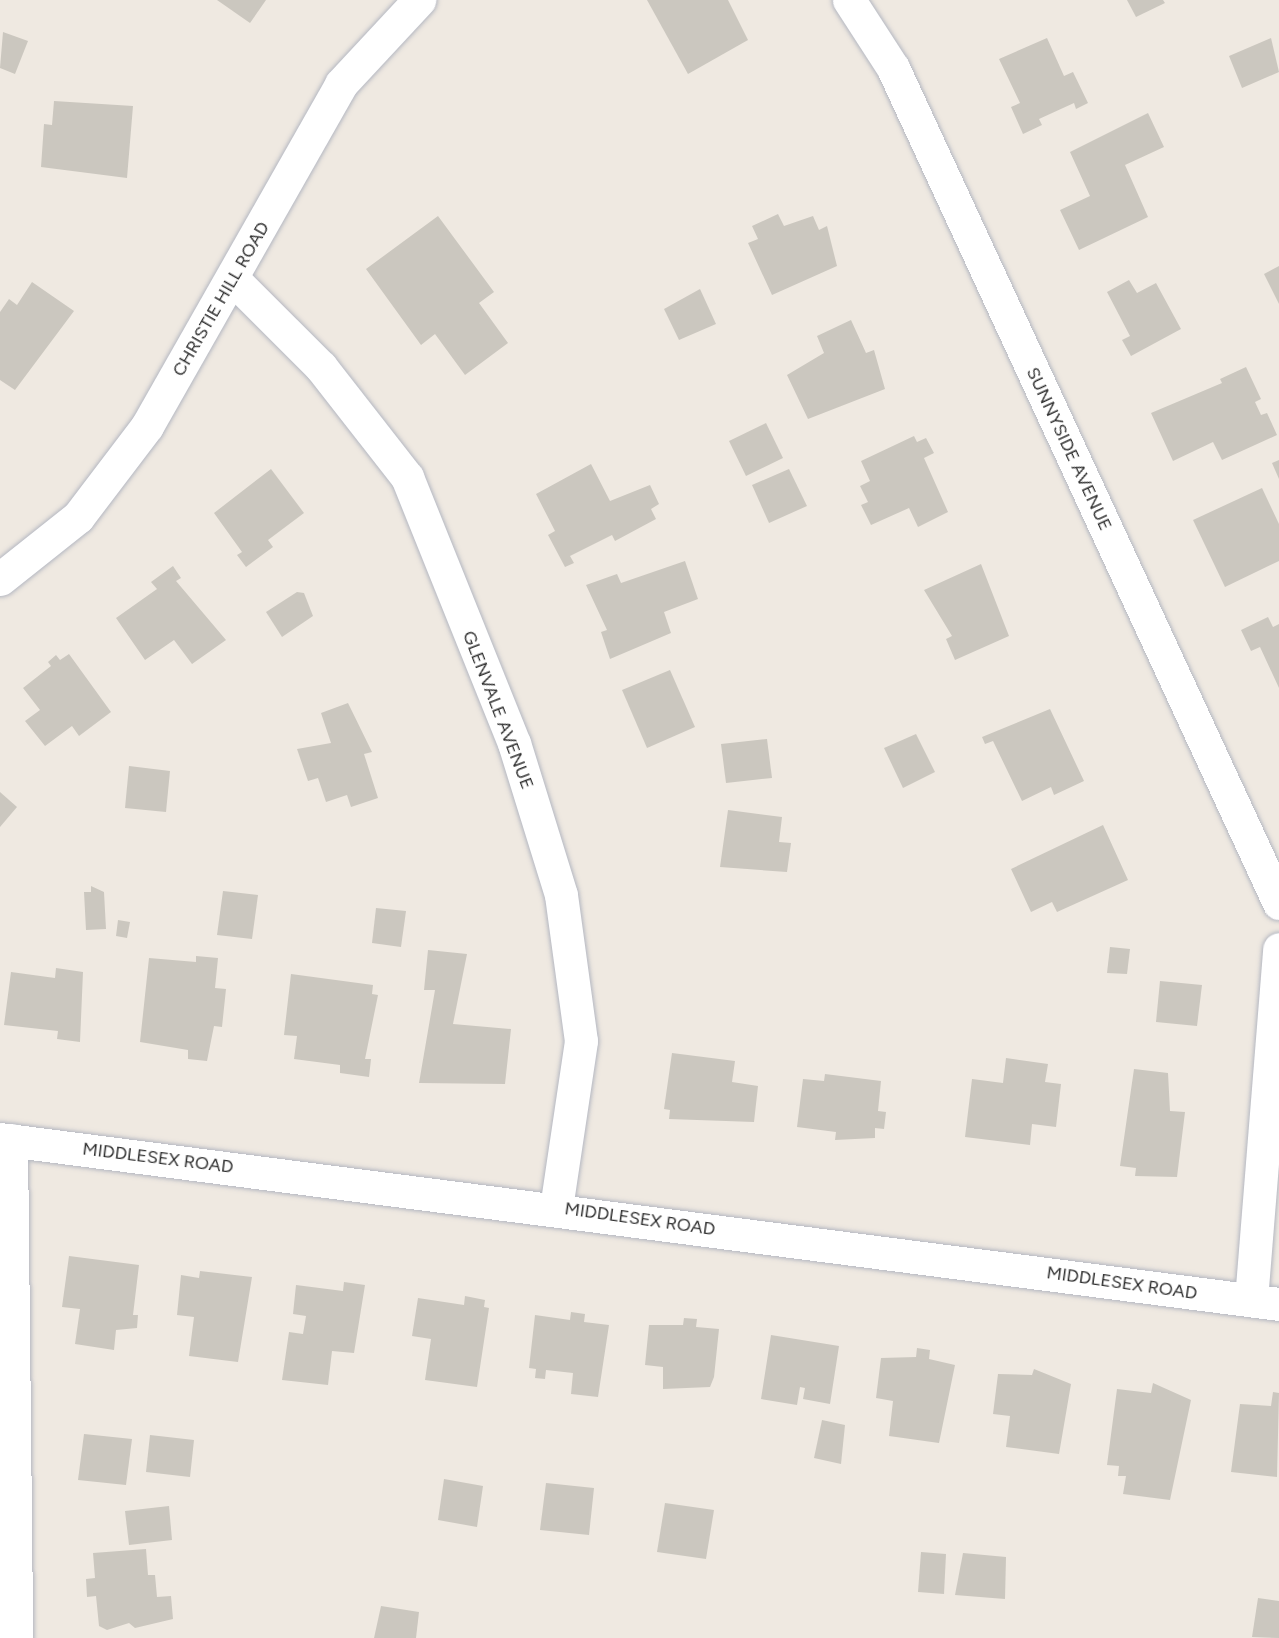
<!DOCTYPE html>
<style>
body{margin:0}
#map{position:relative;width:1279px;height:1638px;overflow:hidden;background:#efe9e1;font-family:Figtree,sans-serif}
div>[style]{position:absolute}
.building>*{inset:0;background:#cbc7bf}
.roads{filter:drop-shadow(0 0 2px #b4b7c1) drop-shadow(0 0 2px #b4b7c1)}
.minor>*{height:33px;margin:-16.5px;padding:0 16.5px;transform-origin:16.5px;border-radius:16.5px;background:#fff}
span{translate:-50% -50%;white-space:nowrap;text-align:center;line-height:1.15;-webkit-text-stroke:6px #fff;paint-order:stroke}
.street-label{font-size:18px;color:#2e2e2e}
</style>
<div id="map">
<div class="building">
<i style="clip-path:polygon(217px 0,266px 0,250px 23px)"></i>
<i style="clip-path:polygon(647px 0,728px 0,748px 40px,688px 74px)"></i>
<i style="clip-path:polygon(1127px 0,1163px 0,1165px 3px,1136px 17px)"></i>
<i style="clip-path:polygon(3px 32px,28px 41px,15px 74px,0 68px)"></i>
<i style="clip-path:polygon(1047px 38px,1064px 76px,1073px 72px,1088px 103px,1076px 109px,1074px 103px,1039px 119px,1042px 125px,1023px 134px,1011px 107px,1020px 103px,999px 59px)"></i>
<i style="clip-path:polygon(1271px 38px,1279px 72px,1242px 88px,1229px 56px)"></i>
<i style="clip-path:polygon(54px 101px,133px 106px,127px 178px,41px 167px,44px 124px,52px 125px)"></i>
<i style="clip-path:polygon(1148px 113px,1164px 147px,1125px 165px,1148px 217px,1079px 250px,1060px 210px,1090px 196px,1070px 152px)"></i>
<i style="clip-path:polygon(778px 214px,784px 226px,813px 216px,819px 230px,827px 226px,837px 266px,772px 295px,748px 243px,758px 239px,752px 226px)"></i>
<i style="clip-path:polygon(438px 216px,494px 292px,479px 303px,508px 343px,465px 375px,435px 334px,421px 345px,366px 269px)"></i>
<i style="clip-path:polygon(1279px 266px,1279px 304px,1264px 274px)"></i>
<i style="clip-path:polygon(1129px 280px,1137px 293px,1156px 283px,1181px 329px,1131px 356px,1122px 340px,1130px 336px,1107px 292px)"></i>
<i style="clip-path:polygon(32px 282px,74px 311px,15px 390px,0 380px,0 312px,9px 299px,17px 305px)"></i>
<i style="clip-path:polygon(700px 289px,716px 324px,679px 340px,664px 309px)"></i>
<i style="clip-path:polygon(851px 320px,866px 353px,874px 350px,885px 389px,808px 419px,787px 375px,824px 353px,817px 336px)"></i>
<i style="clip-path:polygon(1246px 367px,1261px 399px,1255px 402px,1261px 415px,1267px 413px,1277px 435px,1222px 460px,1213px 442px,1173px 461px,1151px 413px,1222px 383px,1220px 379px)"></i>
<i style="clip-path:polygon(766px 423px,783px 458px,746px 476px,729px 441px)"></i>
<i style="clip-path:polygon(914px 436px,917px 442px,926px 438px,934px 453px,924px 458px,948px 512px,918px 527px,909px 508px,871px 525px,861px 505px,868px 502px,860px 486px,870px 481px,861px 461px)"></i>
<i style="clip-path:polygon(1279px 460px,1279px 479px,1272px 463px)"></i>
<i style="clip-path:polygon(591px 464px,610px 501px,650px 485px,659px 504px,651px 509px,656px 519px,615px 541px,612px 535px,570px 556px,574px 563px,565px 567px,548px 535px,555px 531px,536px 494px)"></i>
<i style="clip-path:polygon(271px 469px,304px 513px,268px 540px,273px 547px,246px 567px,237px 555px,242px 552px,214px 513px)"></i>
<i style="clip-path:polygon(789px 469px,807px 506px,769px 523px,752px 485px)"></i>
<i style="clip-path:polygon(1262px 488px,1279px 524px,1279px 561px,1225px 587px,1193px 520px)"></i>
<i style="clip-path:polygon(685px 561px,698px 599px,664px 612px,671px 633px,610px 659px,601px 632px,607px 630px,586px 585px,617px 574px,621px 583px)"></i>
<i style="clip-path:polygon(981px 564px,1009px 636px,955px 660px,946px 639px,952px 636px,924px 590px)"></i>
<i style="clip-path:polygon(173px 566px,181px 578px,176px 581px,226px 640px,192px 664px,174px 640px,145px 660px,116px 618px,157px 589px,151px 582px)"></i>
<i style="clip-path:polygon(297px 592px,304px 593px,313px 616px,282px 637px,266px 612px)"></i>
<i style="clip-path:polygon(1268px 617px,1273px 627px,1279px 624px,1279px 688px,1260px 647px,1251px 651px,1241px 630px)"></i>
<i style="clip-path:polygon(69px 654px,111px 712px,79px 736px,72px 726px,45px 746px,25px 721px,40px 710px,23px 688px,51px 666px,48px 662px,56px 655px,60px 660px)"></i>
<i style="clip-path:polygon(670px 670px,695px 727px,647px 748px,622px 690px)"></i>
<i style="clip-path:polygon(348px 703px,372px 752px,364px 754px,378px 798px,351px 807px,347px 795px,326px 802px,318px 778px,308px 781px,297px 749px,331px 743px,321px 713px)"></i>
<i style="clip-path:polygon(1050px 709px,1084px 781px,1054px 795px,1051px 787px,1022px 801px,993px 741px,985px 744px,982px 737px)"></i>
<i style="clip-path:polygon(916px 734px,935px 772px,903px 788px,884px 748px)"></i>
<i style="clip-path:polygon(767px 739px,772px 778px,726px 783px,721px 744px)"></i>
<i style="clip-path:polygon(129px 766px,170px 771px,166px 812px,125px 808px)"></i>
<i style="clip-path:polygon(0 792px,17px 807px,0 827px)"></i>
<i style="clip-path:polygon(728px 810px,782px 817px,779px 842px,791px 843px,787px 872px,720px 867px)"></i>
<i style="clip-path:polygon(1103px 825px,1128px 880px,1057px 912px,1052px 902px,1031px 912px,1011px 869px)"></i>
<i style="clip-path:polygon(91px 886px,104px 892px,106px 929px,86px 930px,84px 892px,91px 892px)"></i>
<i style="clip-path:polygon(223px 891px,258px 895px,252px 939px,217px 935px)"></i>
<i style="clip-path:polygon(376px 908px,406px 911px,401px 947px,372px 943px)"></i>
<i style="clip-path:polygon(118px 920px,130px 922px,127px 938px,116px 936px)"></i>
<i style="clip-path:polygon(1110px 947px,1130px 949px,1127px 974px,1107px 973px)"></i>
<i style="clip-path:polygon(428px 950px,467px 954px,453px 1024px,511px 1029px,505px 1084px,419px 1083px,435px 990px,424px 990px)"></i>
<i style="clip-path:polygon(196px 956px,218px 958px,215px 988px,226px 989px,222px 1027px,214px 1026px,207px 1061px,188px 1059px,188px 1050px,140px 1042px,149px 958px,196px 962px)"></i>
<i style="clip-path:polygon(56px 968px,83px 972px,80px 1042px,57px 1039px,58px 1031px,4px 1025px,11px 972px,55px 978px)"></i>
<i style="clip-path:polygon(291px 974px,373px 985px,372px 994px,378px 995px,365px 1059px,371px 1059px,369px 1077px,340px 1073px,340px 1065px,294px 1059px,297px 1036px,284px 1035px)"></i>
<i style="clip-path:polygon(1160px 981px,1202px 985px,1197px 1026px,1156px 1022px)"></i>
<i style="clip-path:polygon(672px 1053px,735px 1061px,732px 1082px,758px 1086px,754px 1122px,669px 1119px,670px 1110px,664px 1109px)"></i>
<i style="clip-path:polygon(1006px 1058px,1048px 1064px,1045px 1082px,1061px 1084px,1056px 1127px,1032px 1124px,1030px 1145px,965px 1137px,972px 1079px,1003px 1083px)"></i>
<i style="clip-path:polygon(1134px 1069px,1168px 1073px,1170px 1111px,1185px 1112px,1177px 1177px,1135px 1176px,1136px 1168px,1120px 1166px)"></i>
<i style="clip-path:polygon(825px 1074px,881px 1081px,878px 1111px,886px 1112px,884px 1129px,875px 1128px,875px 1138px,835px 1140px,836px 1132px,797px 1127px,803px 1079px,824px 1081px)"></i>
<i style="clip-path:polygon(69px 1256px,139px 1265px,133px 1315px,138px 1315px,137px 1328px,116px 1330px,114px 1350px,75px 1344px,80px 1309px,62px 1307px)"></i>
<i style="clip-path:polygon(200px 1271px,252px 1277px,238px 1362px,189px 1356px,194px 1317px,177px 1315px,181px 1275px,199px 1278px)"></i>
<i style="clip-path:polygon(344px 1282px,365px 1285px,354px 1353px,332px 1351px,328px 1385px,282px 1380px,289px 1332px,303px 1334px,306px 1316px,293px 1314px,296px 1285px,343px 1291px)"></i>
<i style="clip-path:polygon(465px 1296px,485px 1300px,484px 1307px,489px 1308px,477px 1387px,425px 1380px,431px 1339px,412px 1336px,418px 1298px,464px 1305px)"></i>
<i style="clip-path:polygon(571px 1312px,585px 1314px,584px 1322px,609px 1325px,598px 1397px,571px 1394px,573px 1373px,546px 1370px,545px 1379px,535px 1378px,536px 1369px,529px 1368px,535px 1315px,570px 1320px)"></i>
<i style="clip-path:polygon(684px 1318px,697px 1319px,696px 1327px,719px 1329px,714px 1377px,710px 1387px,663px 1389px,663px 1367px,645px 1365px,649px 1325px,683px 1325px)"></i>
<i style="clip-path:polygon(771px 1335px,839px 1346px,830px 1404px,803px 1399px,805px 1388px,800px 1387px,797px 1405px,761px 1399px)"></i>
<i style="clip-path:polygon(917px 1348px,930px 1350px,929px 1359px,955px 1365px,939px 1443px,889px 1436px,893px 1401px,876px 1398px,881px 1358px,916px 1357px)"></i>
<i style="clip-path:polygon(1034px 1369px,1071px 1384px,1059px 1454px,1006px 1447px,1010px 1416px,993px 1414px,998px 1374px,1032px 1375px)"></i>
<i style="clip-path:polygon(1153px 1383px,1191px 1400px,1170px 1500px,1123px 1494px,1126px 1476px,1118px 1476px,1119px 1466px,1107px 1465px,1117px 1389px,1151px 1393px)"></i>
<i style="clip-path:polygon(1273px 1392px,1279px 1393px,1277px 1477px,1231px 1472px,1240px 1404px,1271px 1406px)"></i>
<i style="clip-path:polygon(822px 1420px,845px 1425px,841px 1464px,814px 1458px)"></i>
<i style="clip-path:polygon(84px 1434px,132px 1439px,126px 1485px,78px 1480px)"></i>
<i style="clip-path:polygon(150px 1435px,194px 1440px,190px 1477px,146px 1472px)"></i>
<i style="clip-path:polygon(444px 1479px,483px 1486px,477px 1527px,438px 1520px)"></i>
<i style="clip-path:polygon(546px 1483px,594px 1488px,589px 1535px,540px 1530px)"></i>
<i style="clip-path:polygon(665px 1503px,714px 1510px,706px 1559px,657px 1552px)"></i>
<i style="clip-path:polygon(169px 1506px,172px 1540px,129px 1545px,125px 1511px)"></i>
<i style="clip-path:polygon(146px 1549px,148px 1575px,155px 1575px,157px 1597px,171px 1596px,173px 1619px,135px 1628px,129px 1623px,107px 1630px,99px 1626px,96px 1596px,87px 1597px,86px 1579px,95px 1578px,93px 1553px)"></i>
<i style="clip-path:polygon(921px 1552px,946px 1554px,944px 1594px,918px 1592px)"></i>
<i style="clip-path:polygon(963px 1553px,1006px 1557px,1005px 1599px,955px 1595px)"></i>
<i style="clip-path:polygon(1258px 1598px,1279px 1601px,1279px 1638px,1252px 1637px)"></i>
<i style="clip-path:polygon(381px 1606px,419px 1612px,416px 1638px,374px 1638px)"></i>
</div>
<div class="roads">
<div class="minor">
<i style="left:849px;top:0;width:81px;rotate:57.1deg"></i>
<i style="left:893px;top:68px;width:920px;rotate:65.19deg"></i>
<i style="left:234px;top:280px;width:123px;rotate:45deg"></i>
<i style="left:321px;top:367px;width:140px;rotate:52deg"></i>
<i style="left:407px;top:477px;width:287px;rotate:68.1deg"></i>
<i style="left:514px;top:743px;width:159px;rotate:72.8deg"></i>
<i style="left:561px;top:895px;width:147px;rotate:82.2deg"></i>
<i style="left:581px;top:1041px;width:169px;rotate:98.5deg"></i>
<i style="left:0;top:579px;width:100px;rotate:-38.5deg"></i>
<i style="left:78px;top:517px;width:114px;rotate:-52.8deg"></i>
<i style="left:147px;top:426px;width:393px;rotate:-60.4deg"></i>
<i style="left:341px;top:84px;width:115px;rotate:-47.1deg"></i>
<i style="left:0;top:1139px;width:1290px;rotate:7.35deg"></i>
<i style="left:11px;top:1140px;width:498px;rotate:89.4deg"></i>
<i style="left:1251px;top:1300px;width:352px;rotate:-85.4deg"></i>
</div>
</div>
<div class="street-label">
<span style="left:221px;top:299px;rotate:-60deg">CHRISTIE HILL ROAD</span>
<span style="left:1069px;top:449px;rotate:65deg">SUNNYSIDE AVENUE</span>
<span style="left:498px;top:710px;rotate:69deg">GLENVALE AVENUE</span>
<span style="left:158px;top:1158px;rotate:7deg">MIDDLESEX ROAD</span>
<span style="left:640px;top:1219px;rotate:8deg">MIDDLESEX ROAD</span>
<span style="left:1122px;top:1283px;rotate:8deg">MIDDLESEX ROAD</span>
</div>
</div>
